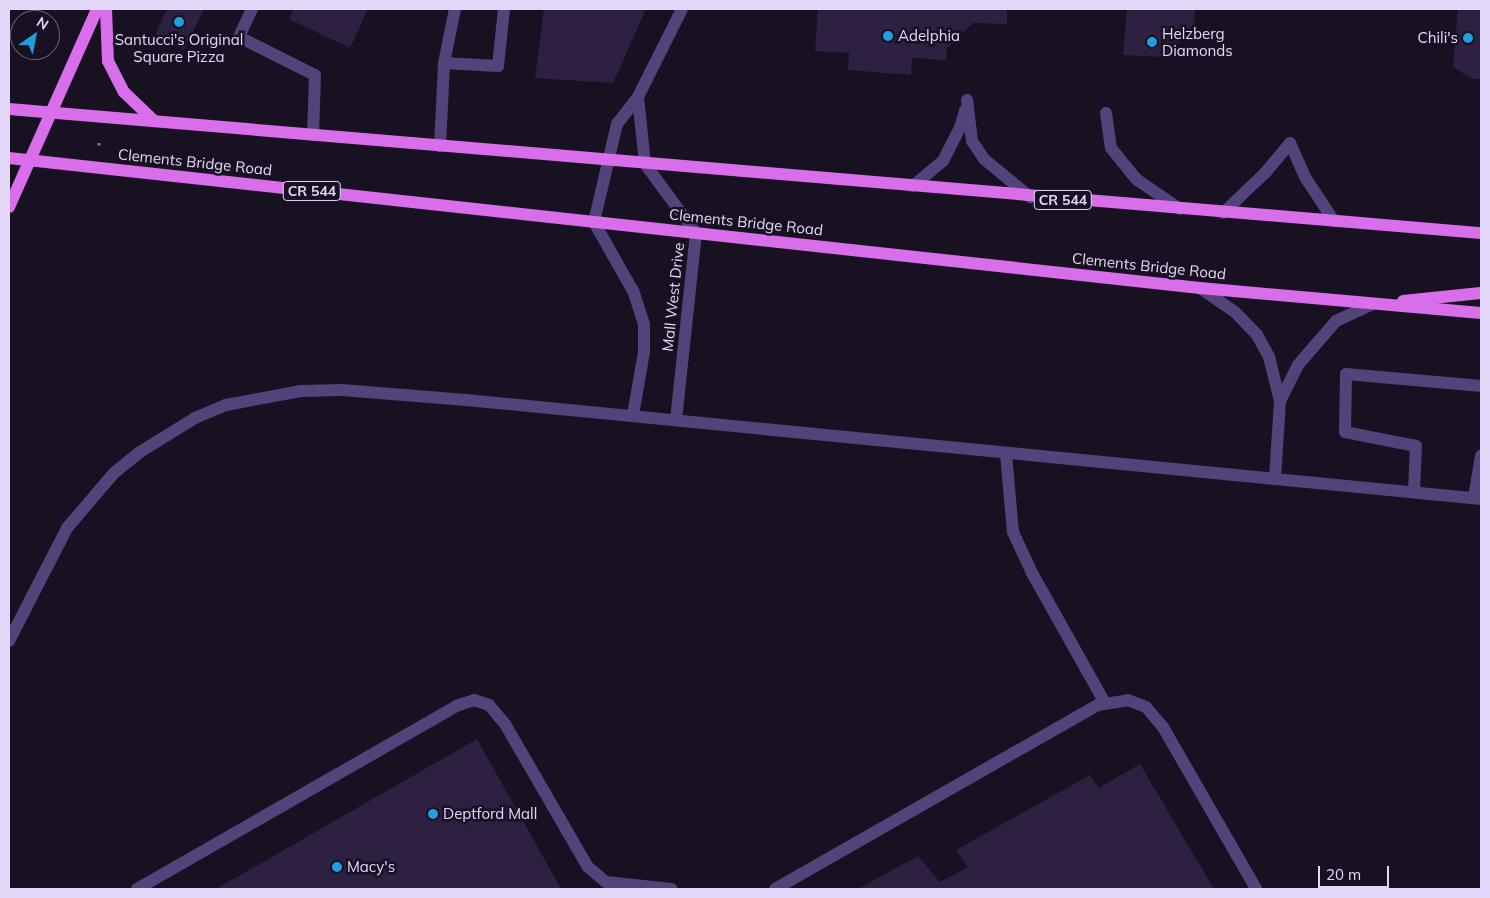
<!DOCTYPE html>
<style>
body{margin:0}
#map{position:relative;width:1490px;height:898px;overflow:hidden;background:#181122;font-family:Mulish,sans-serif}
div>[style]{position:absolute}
.building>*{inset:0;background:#2e2041}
.path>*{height:3px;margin-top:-1.5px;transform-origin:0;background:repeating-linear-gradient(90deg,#3f95a6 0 2.5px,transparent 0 6.5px)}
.minor>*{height:12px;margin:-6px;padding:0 6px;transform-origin:6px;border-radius:6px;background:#52437b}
.major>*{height:12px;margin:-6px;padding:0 6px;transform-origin:6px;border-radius:6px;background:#d96eeb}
.dots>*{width:14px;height:14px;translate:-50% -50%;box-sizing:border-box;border:2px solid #181122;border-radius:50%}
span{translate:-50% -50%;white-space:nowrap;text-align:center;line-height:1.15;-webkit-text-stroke:5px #181122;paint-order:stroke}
.shield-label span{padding:1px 4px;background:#181122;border:1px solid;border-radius:4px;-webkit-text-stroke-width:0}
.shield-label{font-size:14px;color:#e4d8fa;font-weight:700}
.poi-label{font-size:15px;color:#e4d8fa}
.left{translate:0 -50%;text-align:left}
.right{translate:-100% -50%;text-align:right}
.street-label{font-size:15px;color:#e4d8fa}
.frame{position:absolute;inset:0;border:10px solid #e4d8fa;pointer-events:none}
.north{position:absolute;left:10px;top:10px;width:50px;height:50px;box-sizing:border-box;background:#181122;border:1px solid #6a6178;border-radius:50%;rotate:33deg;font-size:14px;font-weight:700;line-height:20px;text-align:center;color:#e4d8fa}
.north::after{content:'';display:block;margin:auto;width:18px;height:22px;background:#1f9fdf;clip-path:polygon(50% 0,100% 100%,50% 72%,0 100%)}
.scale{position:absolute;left:1318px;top:866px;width:71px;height:22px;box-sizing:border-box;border:2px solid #e4d8fa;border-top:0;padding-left:6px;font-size:15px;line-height:18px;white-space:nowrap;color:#e4d8fa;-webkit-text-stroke:4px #181122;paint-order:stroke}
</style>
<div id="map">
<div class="building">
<i style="clip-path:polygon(167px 9px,204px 9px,184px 50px,155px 35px)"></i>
<i style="clip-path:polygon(294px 9px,368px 9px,350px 48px,289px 19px)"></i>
<i style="clip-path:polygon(544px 9px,646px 9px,613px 83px,535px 78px)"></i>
<i style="clip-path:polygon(818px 9px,1007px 9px,1007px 24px,973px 23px,947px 48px,946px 60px,912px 58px,911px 75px,848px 70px,849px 53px,815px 51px)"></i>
<i style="clip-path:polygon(1127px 9px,1195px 9px,1194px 29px,1164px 57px,1123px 55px)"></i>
<i style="clip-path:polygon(1458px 9px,1481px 9px,1481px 79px,1472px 79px,1453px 67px)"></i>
<i style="clip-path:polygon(477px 739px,561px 889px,216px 889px)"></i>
<i style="clip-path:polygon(1140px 764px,1214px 889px,858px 889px,918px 856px,940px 882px,968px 867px,956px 850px,1090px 775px,1099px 788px)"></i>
</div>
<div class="path">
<i style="left:99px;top:145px;width:4px;rotate:-90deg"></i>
</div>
<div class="minor">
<i style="left:252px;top:9px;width:31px;rotate:115deg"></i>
<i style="left:239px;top:37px;width:85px;rotate:26.6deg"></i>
<i style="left:315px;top:75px;width:60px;rotate:91.9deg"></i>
<i style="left:444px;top:63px;width:54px;rotate:3.2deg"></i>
<i style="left:498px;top:66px;width:57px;rotate:-84deg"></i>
<i style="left:638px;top:97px;width:67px;rotate:84deg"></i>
<i style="left:645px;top:164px;width:86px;rotate:53.5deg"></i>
<i style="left:696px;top:233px;width:188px;rotate:96.1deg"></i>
<i style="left:967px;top:100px;width:41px;rotate:83deg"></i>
<i style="left:972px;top:141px;width:22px;rotate:56deg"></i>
<i style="left:984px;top:159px;width:60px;rotate:39.6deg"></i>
<i style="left:1106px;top:113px;width:35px;rotate:82deg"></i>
<i style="left:1111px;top:148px;width:40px;rotate:51deg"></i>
<i style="left:1136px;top:179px;width:53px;rotate:34.3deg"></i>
<i style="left:440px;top:146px;width:83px;rotate:-87.2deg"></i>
<i style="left:444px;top:63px;width:55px;rotate:-78.5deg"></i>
<i style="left:913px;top:186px;width:39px;rotate:-40deg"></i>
<i style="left:943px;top:161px;width:37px;rotate:-63deg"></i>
<i style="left:960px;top:128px;width:19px;rotate:-74deg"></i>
<i style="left:1223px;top:213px;width:58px;rotate:-43.6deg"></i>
<i style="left:1265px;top:173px;width:39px;rotate:-50deg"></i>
<i style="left:1290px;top:143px;width:37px;rotate:66deg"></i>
<i style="left:1305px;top:177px;width:53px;rotate:56.6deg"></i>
<i style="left:1200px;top:288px;width:42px;rotate:34.4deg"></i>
<i style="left:1235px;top:312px;width:32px;rotate:46deg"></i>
<i style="left:1257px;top:335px;width:25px;rotate:61deg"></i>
<i style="left:1269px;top:357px;width:45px;rotate:76deg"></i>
<i style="left:1280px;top:401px;width:78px;rotate:93.7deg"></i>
<i style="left:1280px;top:401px;width:40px;rotate:-63.4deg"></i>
<i style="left:1298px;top:365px;width:58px;rotate:-49.2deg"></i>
<i style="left:1336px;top:321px;width:38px;rotate:-25deg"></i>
<i style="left:633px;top:415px;width:64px;rotate:-80.1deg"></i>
<i style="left:644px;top:352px;width:28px;rotate:-90deg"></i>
<i style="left:644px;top:324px;width:35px;rotate:-108deg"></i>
<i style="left:633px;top:291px;width:79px;rotate:-119.5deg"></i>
<i style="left:594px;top:222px;width:101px;rotate:-76.8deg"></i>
<i style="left:617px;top:124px;width:34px;rotate:-52deg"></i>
<i style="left:638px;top:97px;width:98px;rotate:-63.4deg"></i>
<i style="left:1006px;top:454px;width:78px;rotate:84.9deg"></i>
<i style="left:1013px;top:532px;width:45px;rotate:65.1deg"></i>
<i style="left:1032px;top:573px;width:149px;rotate:60.7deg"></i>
<i style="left:1414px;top:491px;width:45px;rotate:-87.5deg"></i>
<i style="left:1416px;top:446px;width:72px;rotate:-168.8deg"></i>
<i style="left:1345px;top:432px;width:58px;rotate:-89deg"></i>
<i style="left:1346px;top:374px;width:136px;rotate:5.1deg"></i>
<i style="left:1474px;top:497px;width:42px;rotate:-80.3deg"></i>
<i style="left:9px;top:641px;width:127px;rotate:-62.8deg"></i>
<i style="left:67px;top:528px;width:72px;rotate:-49.5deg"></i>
<i style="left:114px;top:473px;width:33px;rotate:-39deg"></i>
<i style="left:140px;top:452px;width:65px;rotate:-31.7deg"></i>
<i style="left:195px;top:418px;width:34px;rotate:-23deg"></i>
<i style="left:226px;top:405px;width:76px;rotate:-10.6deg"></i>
<i style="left:301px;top:391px;width:41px;rotate:-1.4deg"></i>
<i style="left:342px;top:390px;width:124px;rotate:4.6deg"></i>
<i style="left:466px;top:400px;width:1020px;rotate:5.57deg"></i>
<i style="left:137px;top:889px;width:368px;rotate:-29.8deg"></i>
<i style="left:456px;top:706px;width:19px;rotate:-18deg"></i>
<i style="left:474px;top:700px;width:16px;rotate:18deg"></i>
<i style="left:489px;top:705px;width:25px;rotate:50deg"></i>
<i style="left:505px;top:724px;width:165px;rotate:59.9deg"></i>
<i style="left:588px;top:867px;width:23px;rotate:40deg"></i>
<i style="left:606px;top:882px;width:66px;rotate:6.1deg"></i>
<i style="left:775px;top:889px;width:372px;rotate:-29.7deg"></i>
<i style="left:1098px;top:705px;width:30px;rotate:-9deg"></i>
<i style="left:1128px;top:700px;width:19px;rotate:21deg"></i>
<i style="left:1146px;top:707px;width:26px;rotate:50deg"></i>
<i style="left:1163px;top:727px;width:187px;rotate:60.1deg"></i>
</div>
<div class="major">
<i style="left:106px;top:9px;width:52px;rotate:87.8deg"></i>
<i style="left:108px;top:61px;width:35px;rotate:63deg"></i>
<i style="left:124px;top:92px;width:42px;rotate:44deg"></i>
<i style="left:9px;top:109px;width:1477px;rotate:4.82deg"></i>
<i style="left:9px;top:158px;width:1198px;rotate:6.23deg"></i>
<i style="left:1200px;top:288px;width:282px;rotate:5.1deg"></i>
<i style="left:9px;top:207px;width:217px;rotate:-66deg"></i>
<i style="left:1403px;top:301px;width:78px;rotate:-5.9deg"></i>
</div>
<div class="dots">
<i style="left:179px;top:22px;background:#1f9fdf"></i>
<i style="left:888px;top:36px;background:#1f9fdf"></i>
<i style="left:1468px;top:38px;background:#1f9fdf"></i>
<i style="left:1152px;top:42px;background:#1f9fdf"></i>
<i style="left:433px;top:814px;background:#1f9fdf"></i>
<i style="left:337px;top:867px;background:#1f9fdf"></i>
</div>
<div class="shield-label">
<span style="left:312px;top:191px">CR 544</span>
<span style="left:1063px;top:200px">CR 544</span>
</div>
<div class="poi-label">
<span class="left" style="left:1162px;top:42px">Helzberg<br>Diamonds</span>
<span class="left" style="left:898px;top:36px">Adelphia</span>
<span class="right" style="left:1458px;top:38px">Chili's</span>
<span style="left:179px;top:48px">Santucci's Original<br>Square Pizza</span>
<span class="left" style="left:443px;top:814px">Deptford Mall</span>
<span class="left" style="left:347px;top:867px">Macy's</span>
</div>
<div class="street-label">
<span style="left:195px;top:162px;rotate:6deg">Clements Bridge Road</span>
<span style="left:746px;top:222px;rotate:6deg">Clements Bridge Road</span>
<span style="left:1149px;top:266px;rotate:6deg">Clements Bridge Road</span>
<span style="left:673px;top:297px;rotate:-84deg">Mall West Drive</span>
</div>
<div class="frame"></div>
<div class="north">N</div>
<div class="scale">20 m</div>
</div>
